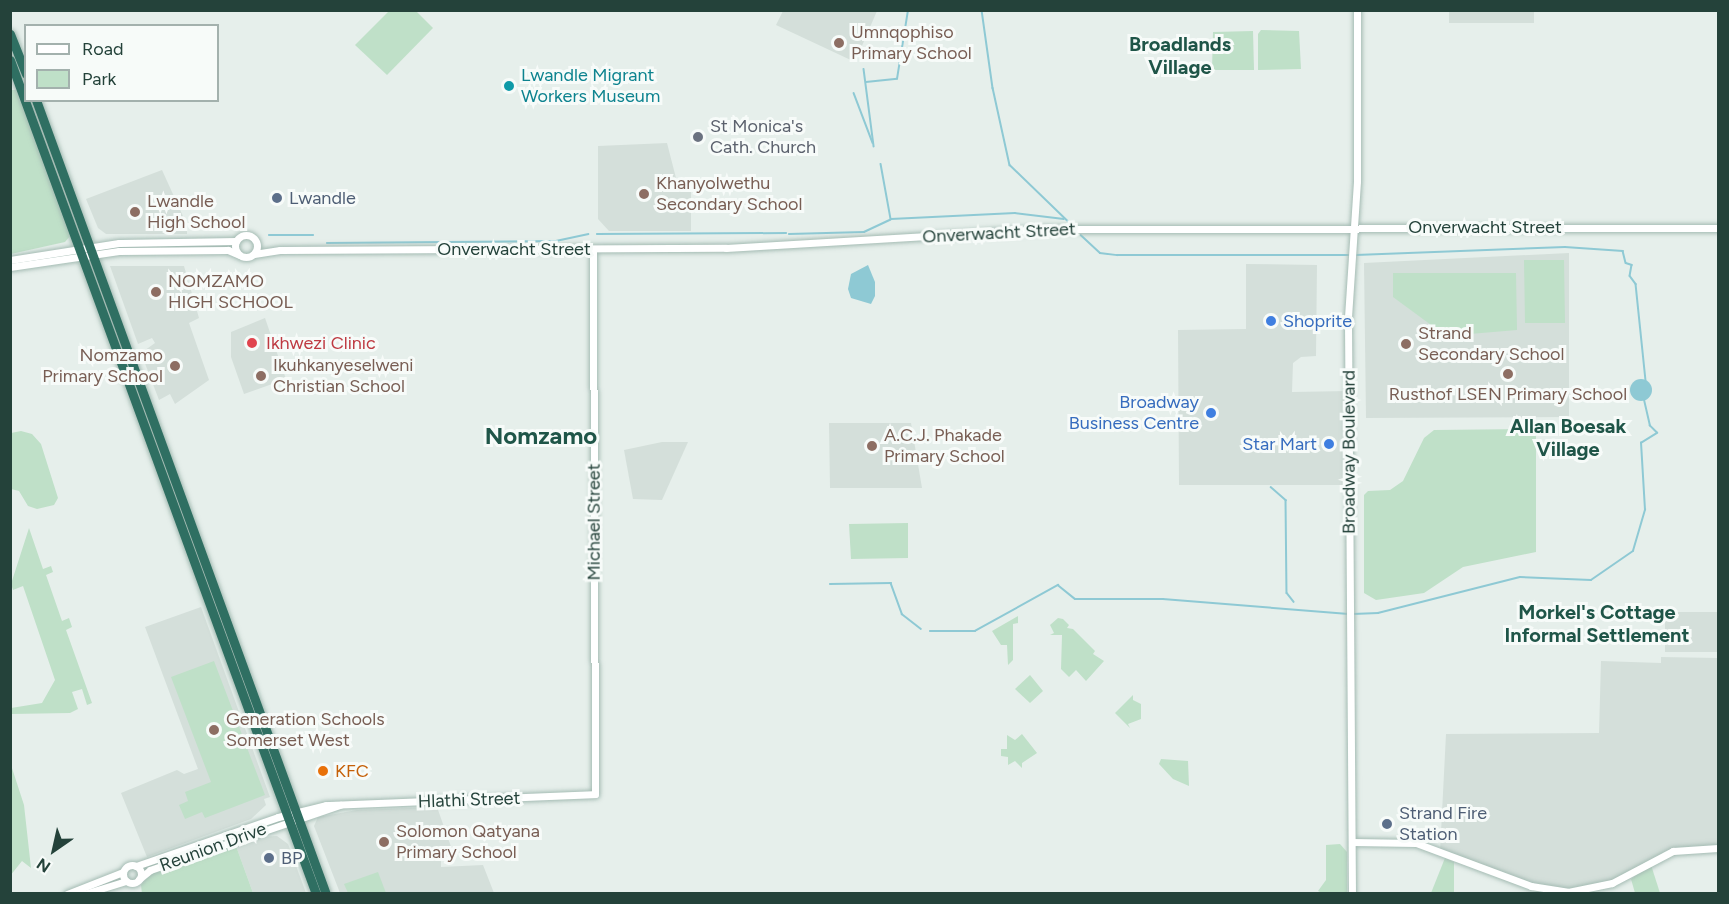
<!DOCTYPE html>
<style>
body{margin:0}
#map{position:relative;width:1729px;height:904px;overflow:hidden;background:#e6efeb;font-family:Figtree,sans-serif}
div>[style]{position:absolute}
.built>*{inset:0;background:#d4dfda}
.green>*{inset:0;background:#bfe0c8}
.water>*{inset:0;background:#8ec9d4}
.round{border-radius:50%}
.stream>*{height:1.5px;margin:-0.75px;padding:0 0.75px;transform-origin:0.75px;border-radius:0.75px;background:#8ec9d4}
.roads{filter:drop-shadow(0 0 2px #a4bbb3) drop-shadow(0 0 2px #a4bbb3)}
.secondary>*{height:7px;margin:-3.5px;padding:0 3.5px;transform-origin:3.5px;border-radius:3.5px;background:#fff}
.secondary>.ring{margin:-3.5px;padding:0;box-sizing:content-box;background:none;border:7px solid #fff;border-radius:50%}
.highway>*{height:9px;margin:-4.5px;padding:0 4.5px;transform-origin:4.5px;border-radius:4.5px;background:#2f6f62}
.dots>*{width:16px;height:16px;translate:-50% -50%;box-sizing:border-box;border:3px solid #f7fbf9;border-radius:50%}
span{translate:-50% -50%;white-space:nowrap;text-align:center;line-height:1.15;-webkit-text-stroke:6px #f7fbf9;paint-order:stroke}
.education-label{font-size:18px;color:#785e54}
.left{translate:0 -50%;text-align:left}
.right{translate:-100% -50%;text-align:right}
.culture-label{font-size:18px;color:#0d838f}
.worship-label{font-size:18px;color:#5b616d}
.service-label{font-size:18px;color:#4e5e75}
.street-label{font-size:18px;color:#24423a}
.shop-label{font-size:18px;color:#366cbe}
.health-label{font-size:18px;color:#be3a42}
.food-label{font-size:18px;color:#c56008}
.neighbourhood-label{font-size:20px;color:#1f5548;font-weight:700}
.district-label{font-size:24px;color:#1f5548;font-weight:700}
.frame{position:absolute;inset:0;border:12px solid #24423a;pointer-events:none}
.legend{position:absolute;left:24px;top:24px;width:195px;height:78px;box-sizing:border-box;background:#f7fbf9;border:2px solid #a3b1ad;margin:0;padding:8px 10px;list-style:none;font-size:18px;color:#24423a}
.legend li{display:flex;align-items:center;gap:12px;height:30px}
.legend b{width:30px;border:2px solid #a3b1ad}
.north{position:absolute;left:24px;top:820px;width:60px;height:60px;-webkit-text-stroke:4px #f7fbf9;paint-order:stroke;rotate:214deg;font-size:16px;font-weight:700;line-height:24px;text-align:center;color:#24423a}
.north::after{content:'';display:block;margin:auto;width:21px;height:27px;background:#24423a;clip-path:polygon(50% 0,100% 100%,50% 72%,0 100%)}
</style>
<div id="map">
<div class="built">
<i style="clip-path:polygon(783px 11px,877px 11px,855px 62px,776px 25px)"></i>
<i style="clip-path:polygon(1449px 11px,1534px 11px,1534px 23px,1449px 23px)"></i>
<i style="clip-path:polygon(667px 143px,676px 178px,691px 178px,691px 231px,609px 231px,598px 219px,598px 146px)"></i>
<i style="clip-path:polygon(162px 170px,187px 225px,187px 234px,106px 234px,98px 228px,86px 199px)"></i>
<i style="clip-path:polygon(1569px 253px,1569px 417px,1366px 418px,1364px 263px)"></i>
<i style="clip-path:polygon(1246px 264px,1317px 265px,1316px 356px,1301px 357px,1293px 363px,1292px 392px,1349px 391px,1349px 485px,1179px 485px,1178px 330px,1246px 329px)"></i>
<i style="clip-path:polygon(110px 266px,184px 266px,199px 318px,189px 323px,209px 380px,175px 404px,170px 394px,159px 400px,141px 353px,155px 343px,152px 338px,138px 344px)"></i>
<i style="clip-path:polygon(265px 318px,286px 379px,244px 394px,231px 357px,231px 332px)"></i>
<i style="clip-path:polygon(829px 423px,911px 423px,922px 488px,830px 488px)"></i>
<i style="clip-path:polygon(662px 442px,688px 442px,662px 500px,633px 499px,624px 450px)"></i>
<i style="clip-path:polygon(201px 607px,270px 797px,264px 799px,266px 805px,251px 819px,147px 857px,121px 793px,177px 770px,184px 774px,198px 769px,145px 627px)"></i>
<i style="clip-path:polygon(1665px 612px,1718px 612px,1718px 652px,1665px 652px)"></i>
<i style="clip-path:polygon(1661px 657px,1718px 658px,1718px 849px,1681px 849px,1612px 883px,1558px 892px,1440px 852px,1446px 734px,1599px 733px,1601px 661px,1661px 663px)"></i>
<i style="clip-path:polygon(437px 807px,455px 858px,441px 858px,441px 867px,483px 865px,494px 893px,340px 893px,314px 826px,318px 817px,357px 810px)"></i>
<i style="clip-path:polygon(260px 837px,277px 836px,288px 844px,306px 893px,253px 893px,236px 846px)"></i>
</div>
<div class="green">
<i style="clip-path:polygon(389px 11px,416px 11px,433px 28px,387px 75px,355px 45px)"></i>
<i style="clip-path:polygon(1261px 30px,1299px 31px,1301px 69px,1258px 70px,1258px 34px)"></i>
<i style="clip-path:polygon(1253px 31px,1254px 70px,1212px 70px,1213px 32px)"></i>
<i style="clip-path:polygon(10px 90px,18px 90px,71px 235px,65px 242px,11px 254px)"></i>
<i style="clip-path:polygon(1524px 260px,1564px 260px,1565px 323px,1525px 323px)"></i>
<i style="clip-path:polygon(1393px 273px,1516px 273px,1517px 330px,1446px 336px,1393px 297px)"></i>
<i style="clip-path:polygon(1532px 429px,1536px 435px,1536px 552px,1463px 567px,1424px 593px,1376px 600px,1364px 593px,1364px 495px,1368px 491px,1390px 490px,1403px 481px,1424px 438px,1434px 430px)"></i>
<i style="clip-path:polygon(21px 431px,32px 434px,41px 444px,58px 498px,54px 505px,37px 509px,28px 506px,19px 491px,11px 489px,11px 433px)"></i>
<i style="clip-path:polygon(908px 523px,908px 558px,851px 559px,849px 524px)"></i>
<i style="clip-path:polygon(29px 528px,43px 569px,51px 566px,53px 572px,46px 575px,62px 621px,69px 618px,72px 627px,66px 630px,92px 703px,87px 705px,82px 689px,72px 692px,78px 709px,70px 713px,11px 714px,11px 708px,42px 703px,55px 680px,23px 586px,13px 590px,11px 584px)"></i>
<i style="clip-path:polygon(1018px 616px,1018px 623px,1013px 624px,1013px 660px,1008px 665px,1007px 645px,1001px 645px,992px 631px)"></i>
<i style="clip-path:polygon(1058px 618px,1063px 619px,1069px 625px,1067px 628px,1073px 629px,1095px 651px,1093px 654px,1104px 661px,1086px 681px,1076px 670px,1069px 677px,1061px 669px,1062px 635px,1050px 635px,1054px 633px,1050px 625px)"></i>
<i style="clip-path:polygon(214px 661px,265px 795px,205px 818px,202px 812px,185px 819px,179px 805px,188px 801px,185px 792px,211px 782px,171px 677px)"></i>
<i style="clip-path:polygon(1030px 675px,1043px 691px,1030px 703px,1015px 689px)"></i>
<i style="clip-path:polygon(1133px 695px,1133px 700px,1141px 704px,1141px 719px,1128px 724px,1130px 728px,1115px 713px)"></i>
<i style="clip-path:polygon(1022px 734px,1037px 753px,1022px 763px,1022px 768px,1015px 761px,1008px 765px,1008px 757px,1001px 756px,1001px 749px,1007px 749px,1007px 735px,1015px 740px)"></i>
<i style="clip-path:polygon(1161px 759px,1188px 761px,1189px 786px,1173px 779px,1159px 764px)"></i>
<i style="clip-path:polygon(11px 765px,24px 805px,31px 868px,22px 861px,10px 876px)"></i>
<i style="clip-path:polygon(1340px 844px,1347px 852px,1347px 893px,1322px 893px,1318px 891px,1326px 880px,1326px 845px)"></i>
<i style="clip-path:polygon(229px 845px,236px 846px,253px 893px,142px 894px,141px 885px,151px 873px)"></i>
<i style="clip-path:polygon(1445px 858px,1454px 862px,1454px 893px,1431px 893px)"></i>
<i style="clip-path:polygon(1651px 865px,1660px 893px,1635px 893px,1631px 879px)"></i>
<i style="clip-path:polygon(378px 872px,386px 893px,348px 893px,344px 884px)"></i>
</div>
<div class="water">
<i style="clip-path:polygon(868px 265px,875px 282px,875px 296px,871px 304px,851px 298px,848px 289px,851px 274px)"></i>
<i class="round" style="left:1630px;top:379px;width:22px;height:22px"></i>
</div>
<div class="stream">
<i style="left:982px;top:10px;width:79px;rotate:82deg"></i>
<i style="left:993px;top:88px;width:79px;rotate:77.6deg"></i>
<i style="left:1010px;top:165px;width:83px;rotate:44deg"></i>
<i style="left:864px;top:69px;width:78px;rotate:82.6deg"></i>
<i style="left:866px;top:82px;width:31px;rotate:-6deg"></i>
<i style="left:897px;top:79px;width:70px;rotate:-80.9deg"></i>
<i style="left:854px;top:93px;width:53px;rotate:69.2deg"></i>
<i style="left:881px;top:164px;width:56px;rotate:79.7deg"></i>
<i style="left:891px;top:219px;width:124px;rotate:-2.8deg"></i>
<i style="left:1015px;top:213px;width:49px;rotate:7deg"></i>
<i style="left:597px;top:234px;width:189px;rotate:-0.3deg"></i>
<i style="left:789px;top:234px;width:75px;rotate:-1.5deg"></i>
<i style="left:864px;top:232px;width:29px;rotate:-25deg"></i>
<i style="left:269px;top:235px;width:44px"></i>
<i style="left:1081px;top:235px;width:26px;rotate:43deg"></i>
<i style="left:1100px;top:253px;width:17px;rotate:7deg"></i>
<i style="left:1117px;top:255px;width:231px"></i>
<i style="left:327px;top:243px;width:229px;rotate:-0.5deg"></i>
<i style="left:556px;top:241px;width:33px;rotate:-12deg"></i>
<i style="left:1356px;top:255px;width:209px;rotate:-2.2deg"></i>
<i style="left:1565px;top:247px;width:58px;rotate:3.9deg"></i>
<i style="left:1623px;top:251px;width:12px;rotate:76deg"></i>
<i style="left:1626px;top:263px;width:6px;rotate:18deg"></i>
<i style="left:1632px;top:265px;width:11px;rotate:100deg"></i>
<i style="left:1630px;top:276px;width:10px;rotate:53deg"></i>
<i style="left:1636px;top:284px;width:97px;rotate:84.1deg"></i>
<i style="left:1271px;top:487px;width:20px;rotate:41deg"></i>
<i style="left:1286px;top:500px;width:93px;rotate:89.4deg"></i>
<i style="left:1287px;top:593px;width:11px;rotate:52deg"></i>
<i style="left:830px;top:584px;width:61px;rotate:-0.9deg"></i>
<i style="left:891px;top:583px;width:33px;rotate:70deg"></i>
<i style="left:902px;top:614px;width:24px;rotate:38deg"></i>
<i style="left:1353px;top:614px;width:25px;rotate:-2deg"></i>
<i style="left:1378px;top:613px;width:146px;rotate:-14.2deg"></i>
<i style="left:1520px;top:577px;width:71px;rotate:2.4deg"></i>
<i style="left:1591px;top:580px;width:51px;rotate:-34.6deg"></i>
<i style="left:1633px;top:551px;width:43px;rotate:-73.7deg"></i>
<i style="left:1645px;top:510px;width:67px;rotate:-93.4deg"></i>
<i style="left:1641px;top:443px;width:19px;rotate:-32deg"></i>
<i style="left:1657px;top:433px;width:10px;rotate:-135deg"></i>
<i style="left:1650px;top:426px;width:27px;rotate:-103deg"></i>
<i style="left:930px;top:631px;width:45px"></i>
<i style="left:975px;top:631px;width:95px;rotate:-29deg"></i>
<i style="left:1058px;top:585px;width:22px;rotate:39deg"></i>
<i style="left:1075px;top:599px;width:88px"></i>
<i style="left:1163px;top:599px;width:186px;rotate:4.6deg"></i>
</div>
<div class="roads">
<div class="secondary">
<i class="ring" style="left:235px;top:235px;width:15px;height:15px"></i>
<i style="left:254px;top:254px;width:26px;rotate:-9deg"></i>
<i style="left:280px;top:250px;width:446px;rotate:-0.3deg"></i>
<i style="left:726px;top:248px;width:323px;rotate:-3.4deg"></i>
<i style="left:1048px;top:229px;width:670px;rotate:-0.09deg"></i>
<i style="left:10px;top:260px;width:110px;rotate:-8.9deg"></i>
<i style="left:119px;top:243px;width:117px;rotate:-1deg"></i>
<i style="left:10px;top:267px;width:110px;rotate:-8.4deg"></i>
<i style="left:119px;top:251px;width:109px;rotate:-0.5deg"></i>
<i style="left:228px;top:250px;width:12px;rotate:24deg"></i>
<i style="left:1352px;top:842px;width:64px;rotate:0.9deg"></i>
<i style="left:1416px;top:843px;width:123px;rotate:20.5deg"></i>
<i style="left:1531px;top:886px;width:37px;rotate:9deg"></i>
<i style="left:1568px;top:892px;width:45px;rotate:-11.6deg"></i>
<i style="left:1612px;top:883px;width:69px;rotate:-27.7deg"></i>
<i style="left:1673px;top:851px;width:45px;rotate:-3.8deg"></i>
<i class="ring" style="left:123px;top:865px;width:11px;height:11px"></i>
<i style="left:136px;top:866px;width:150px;rotate:-19deg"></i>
<i style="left:278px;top:817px;width:49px;rotate:-14deg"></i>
<i style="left:326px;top:805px;width:269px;rotate:-2.3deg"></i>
<i style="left:595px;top:794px;width:545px;rotate:-90.21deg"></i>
<i style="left:139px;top:879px;width:14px;rotate:-39deg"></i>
<i style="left:150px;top:870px;width:201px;rotate:-18.9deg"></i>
<i style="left:67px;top:894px;width:60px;rotate:-21.4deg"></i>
<i style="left:84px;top:894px;width:44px;rotate:-17.2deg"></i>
<i style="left:1352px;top:894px;width:577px;rotate:-90.4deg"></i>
<i style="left:1348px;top:317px;width:136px;rotate:-86.2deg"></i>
<i style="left:1357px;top:181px;width:171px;rotate:-90deg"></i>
</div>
<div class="highway">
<i style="left:10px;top:34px;width:43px;rotate:68.2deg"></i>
<i style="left:10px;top:60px;width:888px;rotate:69.85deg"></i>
<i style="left:36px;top:100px;width:845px;rotate:69.94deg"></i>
</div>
</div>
<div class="dots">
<i style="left:839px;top:43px;background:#8d6e63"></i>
<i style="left:509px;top:86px;background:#0f9aa8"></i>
<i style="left:698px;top:137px;background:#6b7280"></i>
<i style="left:644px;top:194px;background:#8d6e63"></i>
<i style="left:277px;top:198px;background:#5c6f8a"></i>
<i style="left:135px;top:212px;background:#8d6e63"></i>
<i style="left:156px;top:292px;background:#8d6e63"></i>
<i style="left:1271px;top:321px;background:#3f7fe0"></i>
<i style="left:252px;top:343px;background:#e0444e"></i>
<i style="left:1406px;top:344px;background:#8d6e63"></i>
<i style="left:175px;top:366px;background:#8d6e63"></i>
<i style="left:1508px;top:374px;background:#8d6e63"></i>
<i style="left:261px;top:376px;background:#8d6e63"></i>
<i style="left:1211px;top:413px;background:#3f7fe0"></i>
<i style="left:1329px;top:444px;background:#3f7fe0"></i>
<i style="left:872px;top:446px;background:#8d6e63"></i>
<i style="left:214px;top:730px;background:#8d6e63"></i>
<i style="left:323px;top:771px;background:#e8710a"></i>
<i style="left:1387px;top:824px;background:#5c6f8a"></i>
<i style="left:384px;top:842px;background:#8d6e63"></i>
<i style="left:269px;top:858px;background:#5c6f8a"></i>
</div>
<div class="education-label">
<span class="left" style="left:851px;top:43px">Umnqophiso<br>Primary School</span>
<span class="left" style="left:656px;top:194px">Khanyolwethu<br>Secondary School</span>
<span class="left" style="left:147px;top:212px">Lwandle<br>High School</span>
<span class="left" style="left:168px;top:292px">NOMZAMO<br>HIGH SCHOOL</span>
<span class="left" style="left:1418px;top:344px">Strand<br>Secondary School</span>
<span class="right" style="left:163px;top:366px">Nomzamo<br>Primary School</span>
<span class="left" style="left:273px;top:376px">Ikuhkanyeselweni<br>Christian School</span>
<span style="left:1508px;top:394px">Rusthof LSEN Primary School</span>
<span class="left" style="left:884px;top:446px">A.C.J. Phakade<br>Primary School</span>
<span class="left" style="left:226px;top:730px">Generation Schools<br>Somerset West</span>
<span class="left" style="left:396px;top:842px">Solomon Qatyana<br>Primary School</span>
</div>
<div class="culture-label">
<span class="left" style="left:521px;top:86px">Lwandle Migrant<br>Workers Museum</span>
</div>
<div class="worship-label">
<span class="left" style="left:710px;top:137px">St Monica's<br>Cath. Church</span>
</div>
<div class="service-label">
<span class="left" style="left:289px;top:198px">Lwandle</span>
<span class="left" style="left:1399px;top:824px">Strand Fire<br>Station</span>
<span class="left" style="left:281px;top:858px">BP</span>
</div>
<div class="street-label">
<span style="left:1485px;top:227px">Onverwacht Street</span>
<span style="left:999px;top:233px;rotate:-3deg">Onverwacht Street</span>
<span style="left:514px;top:249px">Onverwacht Street</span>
<span style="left:1349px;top:452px;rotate:-90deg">Broadway Boulevard</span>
<span style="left:594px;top:522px;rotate:-90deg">Michael Street</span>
<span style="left:469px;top:800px;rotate:-2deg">Hlathi Street</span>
<span style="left:213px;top:847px;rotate:-20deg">Reunion Drive</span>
</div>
<div class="shop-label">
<span class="left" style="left:1283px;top:321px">Shoprite</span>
<span class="right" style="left:1199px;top:413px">Broadway<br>Business Centre</span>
<span class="right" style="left:1317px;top:444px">Star Mart</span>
</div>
<div class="health-label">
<span class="left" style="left:266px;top:343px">Ikhwezi Clinic</span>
</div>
<div class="food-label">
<span class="left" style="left:335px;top:771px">KFC</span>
</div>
<div class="neighbourhood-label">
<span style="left:1180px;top:56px">Broadlands<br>Village</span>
<span style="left:1568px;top:438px">Allan Boesak<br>Village</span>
<span style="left:1597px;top:624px">Morkel's Cottage<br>Informal Settlement</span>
</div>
<div class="district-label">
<span style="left:541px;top:436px">Nomzamo</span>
</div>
<div class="frame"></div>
<ul class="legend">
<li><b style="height:8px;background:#fff"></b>Road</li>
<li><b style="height:16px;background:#bfe0c8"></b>Park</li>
</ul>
<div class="north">N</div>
</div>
